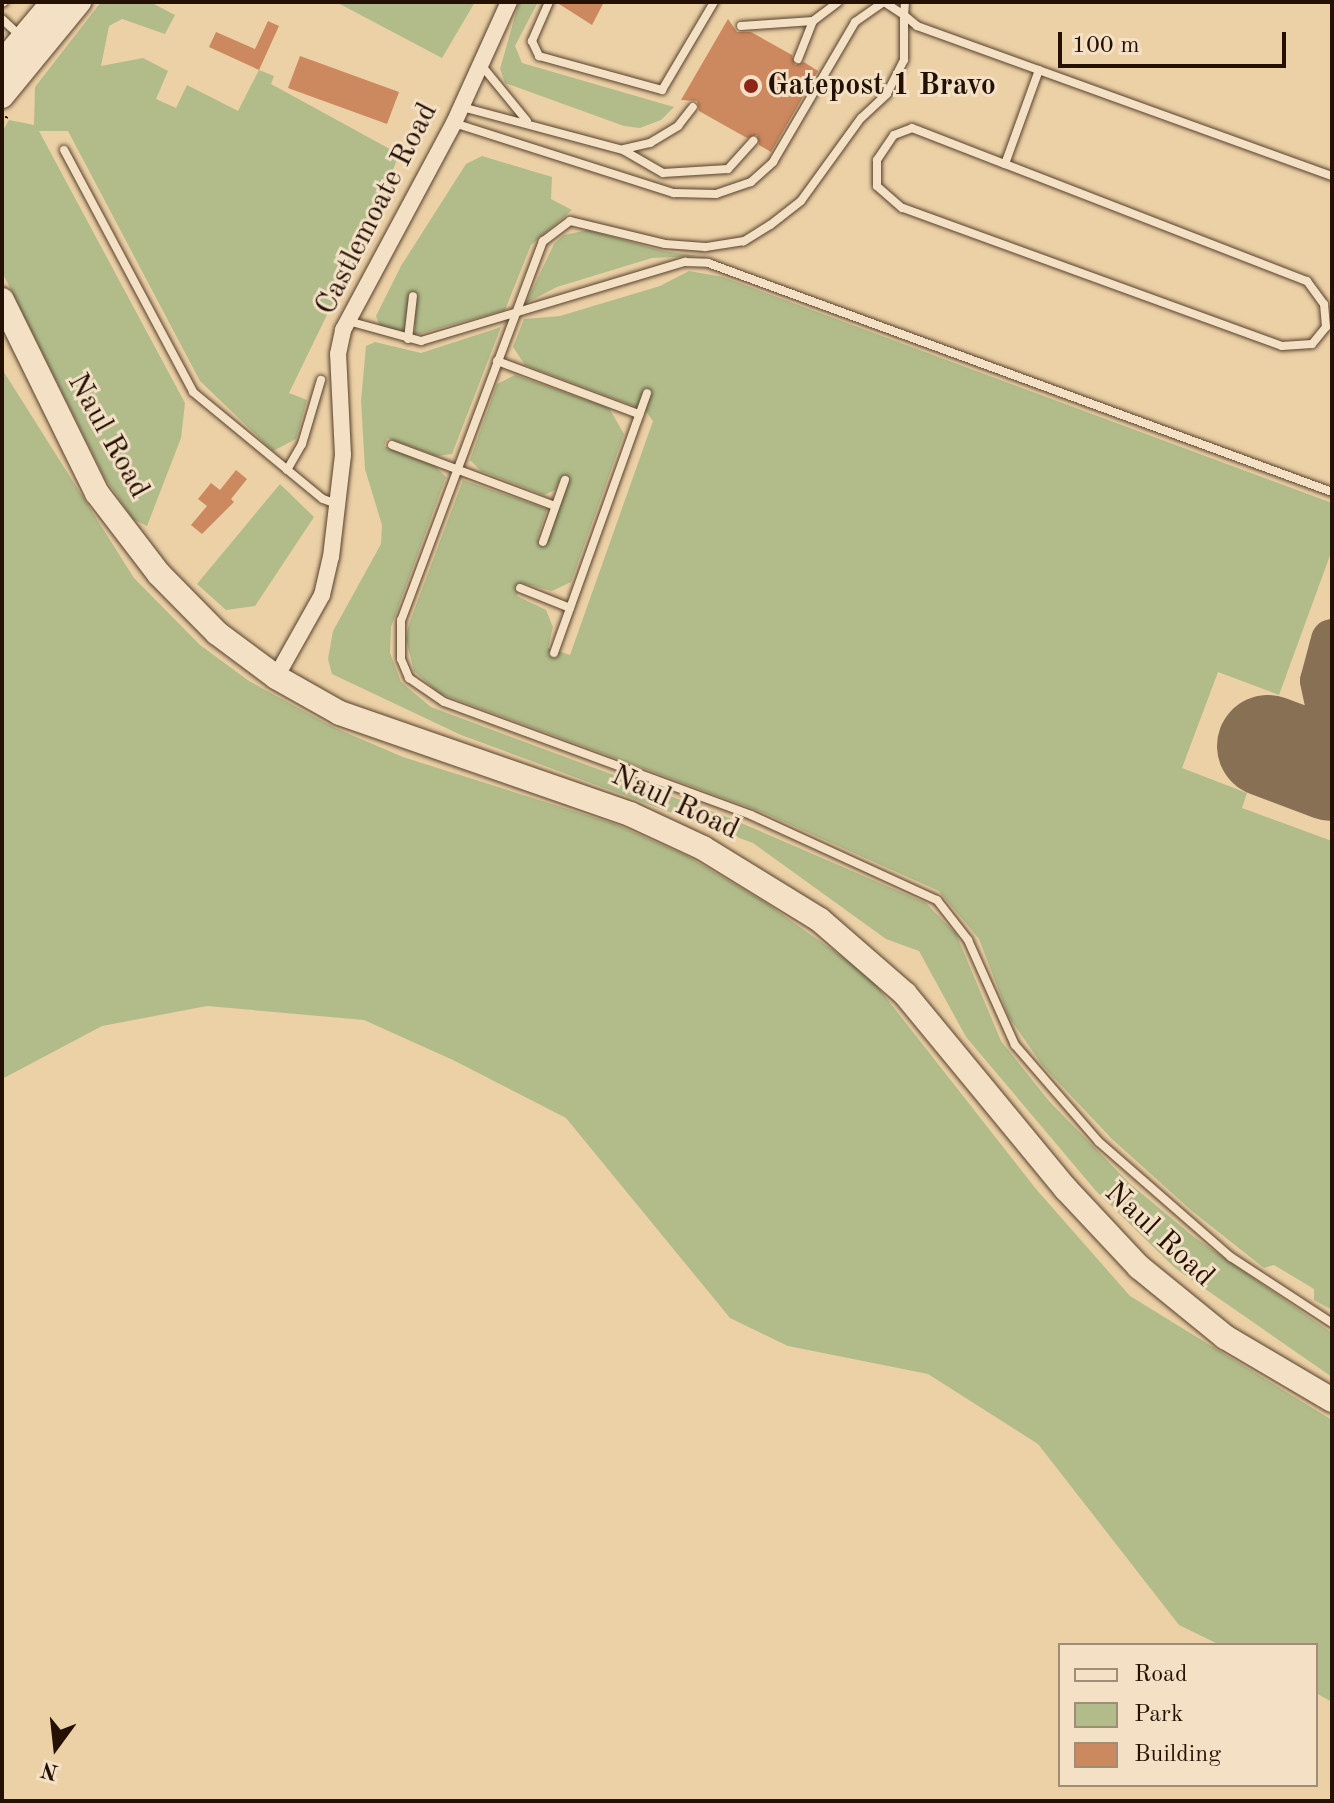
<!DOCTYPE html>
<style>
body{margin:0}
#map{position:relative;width:1334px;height:1803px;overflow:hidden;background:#ecd0a6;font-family:"Old Standard TT",serif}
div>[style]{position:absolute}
.green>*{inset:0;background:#b2bc8b}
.taxiway>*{height:42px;margin:-21px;padding:0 21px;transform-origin:21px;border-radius:21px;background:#887055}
.runway>*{height:102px;margin:-51px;padding:0 51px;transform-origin:51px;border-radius:51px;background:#887055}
.building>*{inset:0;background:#cc885e}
.path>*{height:3px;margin-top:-1.5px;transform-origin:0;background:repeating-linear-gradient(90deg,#241104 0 2px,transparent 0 6px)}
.roads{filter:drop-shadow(0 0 2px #56412c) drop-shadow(0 0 2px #56412c)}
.lane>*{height:8px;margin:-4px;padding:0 4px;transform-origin:4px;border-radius:4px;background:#f3e0c5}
.street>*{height:16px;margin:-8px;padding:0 8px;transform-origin:8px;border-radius:8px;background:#f3e0c5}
.secondary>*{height:24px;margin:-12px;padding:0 12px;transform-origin:12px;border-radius:12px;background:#f3e0c5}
.dots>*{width:22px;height:22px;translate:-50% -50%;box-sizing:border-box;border:4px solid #f3e0c5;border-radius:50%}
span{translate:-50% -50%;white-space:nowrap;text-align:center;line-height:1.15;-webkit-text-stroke:6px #f3e0c5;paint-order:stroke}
.poi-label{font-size:30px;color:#241104;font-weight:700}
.left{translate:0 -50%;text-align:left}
.street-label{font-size:30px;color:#241104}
.frame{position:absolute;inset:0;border:4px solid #241104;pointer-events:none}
.legend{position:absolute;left:1058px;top:1643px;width:260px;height:144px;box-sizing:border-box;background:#f3e0c5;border:2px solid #a08d78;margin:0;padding:10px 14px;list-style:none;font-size:24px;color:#241104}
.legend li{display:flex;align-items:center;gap:16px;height:40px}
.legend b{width:40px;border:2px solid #a08d78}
.north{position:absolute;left:16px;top:1707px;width:80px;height:80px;-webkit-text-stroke:6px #f3e0c5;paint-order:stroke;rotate:195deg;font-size:22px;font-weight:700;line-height:32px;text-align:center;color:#241104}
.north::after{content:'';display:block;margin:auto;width:28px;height:36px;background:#241104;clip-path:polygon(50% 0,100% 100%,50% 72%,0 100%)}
.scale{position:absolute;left:1058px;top:32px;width:228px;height:36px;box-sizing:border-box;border:4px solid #241104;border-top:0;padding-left:10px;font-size:24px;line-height:28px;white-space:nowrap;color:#241104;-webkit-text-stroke:6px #f3e0c5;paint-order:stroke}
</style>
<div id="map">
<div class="green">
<i style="clip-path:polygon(101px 2px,150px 2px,175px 15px,165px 34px,122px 19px,109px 26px,101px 66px,143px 58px,168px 71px,156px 99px,176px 108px,187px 85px,238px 111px,259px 70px,274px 76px,271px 84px,399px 154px,377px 212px,289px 393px,307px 400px,296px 439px,273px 451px,200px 381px,68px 131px,39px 131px,185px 403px,181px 438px,147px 526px,133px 519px,105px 478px,2px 272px,2px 132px,9px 120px,34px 125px,35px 87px)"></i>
<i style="clip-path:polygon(336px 2px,475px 2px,442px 58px)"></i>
<i style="clip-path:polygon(519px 2px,538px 2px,515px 46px,522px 63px,674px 107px,661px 120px,640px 128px,624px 126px,505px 83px,500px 69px)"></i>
<i style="clip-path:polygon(482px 156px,552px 177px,551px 199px,572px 210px,531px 245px,505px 310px,415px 335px,415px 295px,409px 295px,404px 333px,381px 329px,376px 316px,401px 266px,466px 164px)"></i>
<i style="clip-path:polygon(588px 230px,663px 251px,698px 256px,652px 258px,557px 287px,526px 303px,554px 244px,564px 235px)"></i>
<i style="clip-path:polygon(689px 271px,723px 277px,1332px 503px,1332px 550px,1279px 695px,1218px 672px,1182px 768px,1247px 793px,1242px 808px,1332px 841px,1332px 1310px,1314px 1300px,1314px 1289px,1274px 1265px,1264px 1268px,1192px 1211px,1112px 1139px,1042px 1065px,1009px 1017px,979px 939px,939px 891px,762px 812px,439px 693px,414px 671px,406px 639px,409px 624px,463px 480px,547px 509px,537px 539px,546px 543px,569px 481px,560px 478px,555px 490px,544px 495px,481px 471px,470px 460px,497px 384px,515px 375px,609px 408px,624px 434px,571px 582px,552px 591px,522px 583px,517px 596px,546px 610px,553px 627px,548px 648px,570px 655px,653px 421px,645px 410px,525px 365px,513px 347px,524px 319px,560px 316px,660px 286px)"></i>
<i style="clip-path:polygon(501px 327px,452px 454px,437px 456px,387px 438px,384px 446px,434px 465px,446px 477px,391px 627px,390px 653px,401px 682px,431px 707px,732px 819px,926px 903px,956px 934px,1001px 1041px,1049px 1101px,1129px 1183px,1194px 1237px,1332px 1333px,1332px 1377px,1175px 1268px,1096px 1191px,966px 1037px,919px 951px,886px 939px,753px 843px,461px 735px,332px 674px,328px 659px,333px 631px,381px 544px,382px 525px,365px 469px,361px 401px,366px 346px,375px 342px,421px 353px)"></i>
<i style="clip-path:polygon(2px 369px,134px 578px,200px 645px,249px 681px,333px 727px,403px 757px,615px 824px,687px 856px,766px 903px,869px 976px,1036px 1189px,1130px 1296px,1332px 1420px,1332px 1702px,1316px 1693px,1316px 1645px,1220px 1645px,1179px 1625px,1038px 1444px,928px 1374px,788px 1346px,730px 1318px,566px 1118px,453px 1060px,364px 1020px,207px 1006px,102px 1026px,2px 1079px)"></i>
<i style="clip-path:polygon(280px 484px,314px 517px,255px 606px,226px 610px,197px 584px)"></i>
</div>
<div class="taxiway">
<i style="left:1332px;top:640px;width:42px;rotate:105deg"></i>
<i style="left:1321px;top:681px;width:52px;rotate:77.8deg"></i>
</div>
<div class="runway">
<i style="left:1268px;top:746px;width:68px;rotate:20.6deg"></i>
</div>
<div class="building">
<i style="clip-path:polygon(556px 2px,604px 2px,592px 25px)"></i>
<i style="clip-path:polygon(728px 19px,737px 32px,751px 32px,792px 55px,795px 65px,804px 62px,818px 71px,771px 152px,759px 145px,757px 135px,747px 138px,699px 111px,697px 101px,681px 100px)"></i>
<i style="clip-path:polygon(268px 21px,279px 26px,259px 70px,209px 47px,216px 32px,255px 49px)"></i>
<i style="clip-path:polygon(300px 56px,399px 92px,387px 124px,288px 88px)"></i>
<i style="clip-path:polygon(236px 470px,247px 479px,231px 499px,234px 502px,202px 534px,191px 525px,207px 506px,198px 499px,211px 483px,220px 490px)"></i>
</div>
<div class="path">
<i style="left:2px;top:122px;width:9px;rotate:-49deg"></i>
</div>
<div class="roads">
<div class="lane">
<i style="left:549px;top:2px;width:43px;rotate:113.6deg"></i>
<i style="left:532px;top:41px;width:17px;rotate:65deg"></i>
<i style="left:539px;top:56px;width:128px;rotate:15.5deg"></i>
<i style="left:662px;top:90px;width:102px;rotate:-59.4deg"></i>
<i style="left:884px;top:2px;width:24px;rotate:33deg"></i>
<i style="left:904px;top:15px;width:45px;rotate:90deg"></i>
<i style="left:904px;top:60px;width:38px;rotate:117deg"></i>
<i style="left:887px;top:94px;width:35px;rotate:137deg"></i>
<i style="left:861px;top:118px;width:102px;rotate:125.9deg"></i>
<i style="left:801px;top:201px;width:39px;rotate:142deg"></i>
<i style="left:770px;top:225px;width:31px;rotate:148deg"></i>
<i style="left:744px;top:241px;width:39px;rotate:171deg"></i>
<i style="left:705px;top:247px;width:40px;rotate:-175.7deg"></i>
<i style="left:665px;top:244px;width:98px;rotate:-166.4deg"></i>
<i style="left:570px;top:221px;width:34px;rotate:143deg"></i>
<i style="left:543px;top:241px;width:405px;rotate:110.5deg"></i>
<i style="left:401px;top:620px;width:39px;rotate:90deg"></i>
<i style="left:401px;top:659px;width:21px;rotate:67deg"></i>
<i style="left:409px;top:678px;width:42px;rotate:34.4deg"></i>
<i style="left:444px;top:702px;width:327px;rotate:20.2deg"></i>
<i style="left:751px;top:815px;width:205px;rotate:24.6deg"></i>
<i style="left:937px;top:900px;width:51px;rotate:52.2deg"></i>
<i style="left:968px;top:940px;width:115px;rotate:65.9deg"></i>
<i style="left:1015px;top:1045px;width:128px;rotate:49.1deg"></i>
<i style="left:1099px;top:1142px;width:175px;rotate:41.1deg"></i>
<i style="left:1231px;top:1257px;width:121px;rotate:33.2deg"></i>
<i style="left:905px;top:2px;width:13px;rotate:94deg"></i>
<i style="left:904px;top:15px;width:17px;rotate:40deg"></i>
<i style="left:917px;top:26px;width:441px;rotate:19.9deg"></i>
<i style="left:2px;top:3px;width:2px;rotate:-27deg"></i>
<i style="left:2px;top:19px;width:23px;rotate:43deg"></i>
<i style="left:741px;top:26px;width:72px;rotate:-4deg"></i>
<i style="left:798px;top:59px;width:41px;rotate:-68.5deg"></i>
<i style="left:813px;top:21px;width:31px;rotate:-37deg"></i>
<i style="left:482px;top:66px;width:71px;rotate:50.7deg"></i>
<i style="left:462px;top:107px;width:167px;rotate:15deg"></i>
<i style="left:623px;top:150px;width:46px;rotate:29.9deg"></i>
<i style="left:663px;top:173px;width:65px;rotate:-3.5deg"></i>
<i style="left:728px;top:169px;width:38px;rotate:-48deg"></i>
<i style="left:454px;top:123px;width:231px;rotate:17.7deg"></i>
<i style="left:674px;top:193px;width:42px;rotate:1.4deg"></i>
<i style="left:716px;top:194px;width:37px;rotate:-19deg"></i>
<i style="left:751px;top:182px;width:30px;rotate:-42deg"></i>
<i style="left:773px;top:162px;width:162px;rotate:-59.6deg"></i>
<i style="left:855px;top:22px;width:35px;rotate:-35deg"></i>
<i style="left:624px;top:149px;width:27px;rotate:-13deg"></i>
<i style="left:650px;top:143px;width:33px;rotate:-31deg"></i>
<i style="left:678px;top:126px;width:24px;rotate:-52deg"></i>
<i style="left:64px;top:150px;width:274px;rotate:61.9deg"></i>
<i style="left:193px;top:392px;width:168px;rotate:39.5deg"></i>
<i style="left:323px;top:499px;width:15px;rotate:20deg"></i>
<i style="left:1005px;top:164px;width:324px;rotate:21.2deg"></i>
<i style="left:1307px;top:281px;width:29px;rotate:54deg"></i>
<i style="left:1324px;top:304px;width:23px;rotate:85deg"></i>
<i style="left:1326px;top:327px;width:22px;rotate:129deg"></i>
<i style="left:1312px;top:344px;width:30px;rotate:176deg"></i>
<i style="left:1282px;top:346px;width:404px;rotate:-160deg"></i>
<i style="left:902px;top:208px;width:33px;rotate:-139deg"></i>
<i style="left:877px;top:186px;width:26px;rotate:-90deg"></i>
<i style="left:877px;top:160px;width:30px;rotate:-56deg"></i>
<i style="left:894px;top:135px;width:19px;rotate:-21deg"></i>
<i style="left:912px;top:128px;width:100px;rotate:21.2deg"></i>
<i style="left:1005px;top:164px;width:100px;rotate:-70.1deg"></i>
<i style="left:348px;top:321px;width:76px;rotate:15.3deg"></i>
<i style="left:421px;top:341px;width:276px;rotate:-16.7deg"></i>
<i style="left:685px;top:262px;width:23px;rotate:2deg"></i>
<i style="left:708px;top:263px;width:665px;rotate:20.15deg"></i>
<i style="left:408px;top:339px;width:43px;rotate:-83.4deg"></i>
<i style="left:497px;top:361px;width:152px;rotate:20.5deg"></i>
<i style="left:392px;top:445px;width:174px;rotate:20.5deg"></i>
<i style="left:287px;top:470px;width:30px;rotate:-60deg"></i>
<i style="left:302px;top:444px;width:67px;rotate:-73.5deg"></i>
<i style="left:543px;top:542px;width:66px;rotate:-70.5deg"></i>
<i style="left:520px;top:588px;width:54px;rotate:21.8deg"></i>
<i style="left:554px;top:653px;width:276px;rotate:-70.3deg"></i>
</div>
<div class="street">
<i style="left:276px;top:677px;width:94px;rotate:-60.7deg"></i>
<i style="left:322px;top:595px;width:39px;rotate:-77deg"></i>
<i style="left:331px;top:557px;width:103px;rotate:-83.3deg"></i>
<i style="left:343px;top:455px;width:101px;rotate:-92.8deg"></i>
<i style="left:338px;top:354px;width:25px;rotate:-78deg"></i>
<i style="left:343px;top:330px;width:235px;rotate:-61.8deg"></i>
<i style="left:454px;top:123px;width:133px;rotate:-65.6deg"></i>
</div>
<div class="secondary">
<i style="left:2px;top:63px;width:80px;rotate:-50.1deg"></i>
<i style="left:2px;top:96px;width:122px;rotate:-50.7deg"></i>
<i style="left:2px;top:300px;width:215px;rotate:63.8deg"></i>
<i style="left:97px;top:493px;width:102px;rotate:52.6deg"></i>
<i style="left:159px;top:574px;width:83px;rotate:45.5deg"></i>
<i style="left:217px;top:633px;width:74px;rotate:36.7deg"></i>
<i style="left:276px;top:677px;width:73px;rotate:29.4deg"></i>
<i style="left:340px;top:713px;width:307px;rotate:19.2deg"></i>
<i style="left:630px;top:814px;width:81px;rotate:25deg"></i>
<i style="left:703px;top:848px;width:137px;rotate:31.6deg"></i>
<i style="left:820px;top:920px;width:113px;rotate:41deg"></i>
<i style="left:905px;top:994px;width:253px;rotate:50.5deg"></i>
<i style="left:1066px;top:1189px;width:107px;rotate:46.9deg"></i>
<i style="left:1139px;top:1267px;width:111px;rotate:39.1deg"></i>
<i style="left:1225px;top:1337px;width:124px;rotate:30.5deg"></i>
</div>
</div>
<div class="dots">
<i style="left:751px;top:86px;background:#8f2418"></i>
</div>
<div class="poi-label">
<span class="left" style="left:767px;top:86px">Gatepost 1 Bravo</span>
</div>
<div class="street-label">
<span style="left:377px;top:209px;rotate:-63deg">Castlemoate Road</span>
<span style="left:108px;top:436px;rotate:61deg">Naul Road</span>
<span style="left:675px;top:803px;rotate:25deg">Naul Road</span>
<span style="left:1159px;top:1235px;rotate:43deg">Naul Road</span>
</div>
<div class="frame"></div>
<ul class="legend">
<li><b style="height:10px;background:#f3e0c5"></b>Road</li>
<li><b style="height:22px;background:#b2bc8b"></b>Park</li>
<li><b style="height:22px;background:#cc885e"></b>Building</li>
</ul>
<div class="north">N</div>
<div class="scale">100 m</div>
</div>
